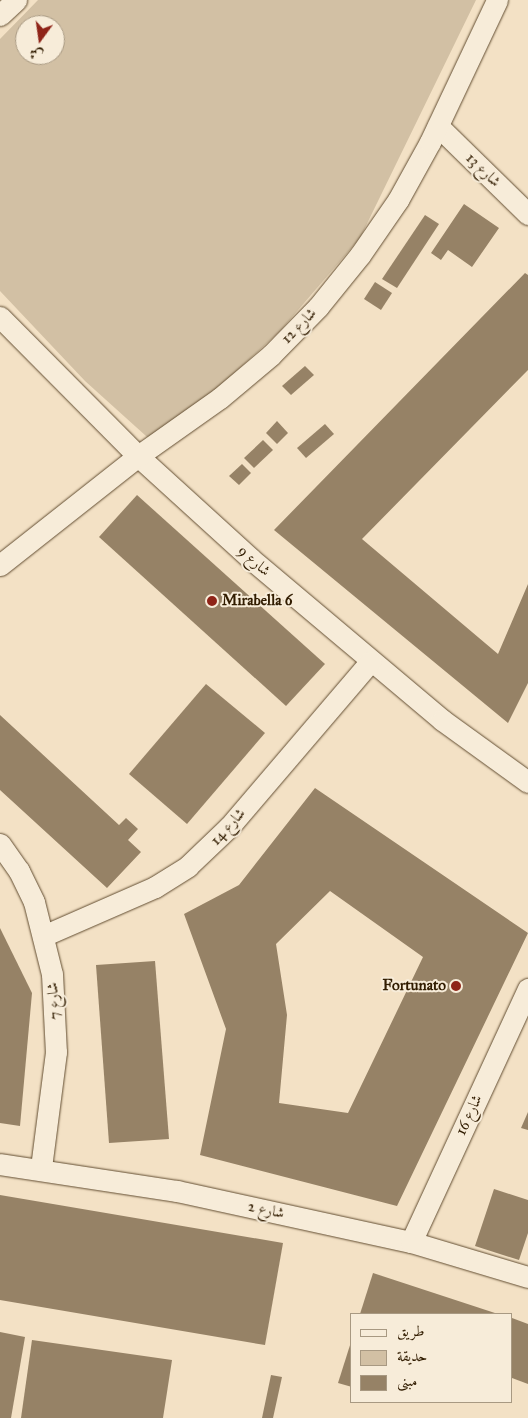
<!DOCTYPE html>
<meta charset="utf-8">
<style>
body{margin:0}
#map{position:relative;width:528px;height:1418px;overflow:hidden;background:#f3e1c5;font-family:"IM FELL Great Primer",Amiri,serif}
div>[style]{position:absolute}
.green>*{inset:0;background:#d2c0a4}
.building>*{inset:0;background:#968266}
.roads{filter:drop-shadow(0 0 1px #624d31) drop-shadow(0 0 1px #624d31)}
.street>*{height:21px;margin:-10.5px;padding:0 10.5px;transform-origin:10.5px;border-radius:10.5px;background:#f7ecd9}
.dots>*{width:14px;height:14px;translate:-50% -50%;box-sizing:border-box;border:2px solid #f7ecd9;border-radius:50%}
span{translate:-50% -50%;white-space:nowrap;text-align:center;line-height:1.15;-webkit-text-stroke:4px #f7ecd9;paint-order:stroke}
.street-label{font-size:15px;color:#311c00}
.poi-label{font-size:15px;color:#311c00;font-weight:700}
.left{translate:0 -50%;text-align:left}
.right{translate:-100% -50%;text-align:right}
.legend{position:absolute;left:350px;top:1313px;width:162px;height:90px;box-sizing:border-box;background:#f7ecd9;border:1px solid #a89982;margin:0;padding:6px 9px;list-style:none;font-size:15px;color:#311c00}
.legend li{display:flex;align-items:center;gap:10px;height:25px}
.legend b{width:25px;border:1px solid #a89982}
.north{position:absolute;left:15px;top:15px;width:50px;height:50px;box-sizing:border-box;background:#f7ecd9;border:1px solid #a89982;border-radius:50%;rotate:194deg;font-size:14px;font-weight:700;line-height:20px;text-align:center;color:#311c00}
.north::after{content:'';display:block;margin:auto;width:18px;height:22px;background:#8f2418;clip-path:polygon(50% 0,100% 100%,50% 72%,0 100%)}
</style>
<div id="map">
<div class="green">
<i style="clip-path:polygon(evenodd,38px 0,476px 0,360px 238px,280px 331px,156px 445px,85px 381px,0 291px,0 39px,38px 0,25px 25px,55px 25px,55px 55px,25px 55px,25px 25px)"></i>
</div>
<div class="building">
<i style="clip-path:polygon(464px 204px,499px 228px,472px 267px,448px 250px,441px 260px,431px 253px)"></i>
<i style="clip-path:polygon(425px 215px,439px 224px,397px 288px,382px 279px)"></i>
<i style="clip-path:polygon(525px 273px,528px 275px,528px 370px,362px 539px,498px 654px,528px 584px,528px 683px,508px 723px,274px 530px)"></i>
<i style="clip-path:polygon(375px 282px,392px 293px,381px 310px,364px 299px)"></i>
<i style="clip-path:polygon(305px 366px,314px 375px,291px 395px,282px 386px)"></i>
<i style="clip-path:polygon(277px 421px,288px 433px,277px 444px,266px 433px)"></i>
<i style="clip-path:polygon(325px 424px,334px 434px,306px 458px,297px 448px)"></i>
<i style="clip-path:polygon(263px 440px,273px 450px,254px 468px,244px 458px)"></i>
<i style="clip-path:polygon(242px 464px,251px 473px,239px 485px,229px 476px)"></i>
<i style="clip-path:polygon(137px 495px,325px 664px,286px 706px,99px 537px)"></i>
<i style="clip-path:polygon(206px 684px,265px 733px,187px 824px,129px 774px)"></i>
<i style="clip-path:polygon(0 715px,119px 825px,126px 818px,138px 829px,128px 840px,141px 852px,107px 888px,0 790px)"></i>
<i style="clip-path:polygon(evenodd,315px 788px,528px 933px,397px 1206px,200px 1155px,226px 1029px,184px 914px,239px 885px,315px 788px,330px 891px,423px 957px,348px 1113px,279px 1103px,287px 1015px,276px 944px,330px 891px)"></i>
<i style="clip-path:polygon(0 928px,32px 993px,20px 1126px,0 1123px)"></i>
<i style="clip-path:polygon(155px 961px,169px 1139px,109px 1143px,96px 965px)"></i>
<i style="clip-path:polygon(528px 1112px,528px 1130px,521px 1128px)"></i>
<i style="clip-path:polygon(494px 1189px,528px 1200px,528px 1233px,519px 1260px,475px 1246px)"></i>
<i style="clip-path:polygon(0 1195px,283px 1243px,265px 1345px,0 1300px)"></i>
<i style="clip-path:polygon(373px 1273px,498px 1314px,360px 1314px)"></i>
<i style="clip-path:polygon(512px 1318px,528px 1324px,528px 1384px,512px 1378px)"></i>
<i style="clip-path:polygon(0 1332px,25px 1337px,11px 1418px,0 1418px)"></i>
<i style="clip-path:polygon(32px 1340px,172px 1360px,163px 1418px,21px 1418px)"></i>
<i style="clip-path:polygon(351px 1342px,352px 1342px,352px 1387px,338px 1383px)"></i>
<i style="clip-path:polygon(271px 1375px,282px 1377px,273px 1418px,262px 1418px)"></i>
</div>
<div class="roads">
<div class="street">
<i style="left:0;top:15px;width:22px;rotate:-43deg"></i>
<i style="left:438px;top:126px;width:126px;rotate:44.4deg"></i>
<i style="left:0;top:317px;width:196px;rotate:45.2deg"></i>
<i style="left:138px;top:456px;width:153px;rotate:42.3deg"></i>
<i style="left:251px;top:559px;width:250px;rotate:40.1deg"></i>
<i style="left:442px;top:720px;width:106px;rotate:35.8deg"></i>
<i style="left:0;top:565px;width:176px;rotate:-38.3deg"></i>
<i style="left:138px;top:456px;width:100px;rotate:-35.3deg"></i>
<i style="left:220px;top:398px;width:67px;rotate:-40.1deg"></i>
<i style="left:271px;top:355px;width:67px;rotate:-45.6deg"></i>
<i style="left:318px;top:307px;width:67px;rotate:-51.1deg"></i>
<i style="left:360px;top:255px;width:67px;rotate:-55.4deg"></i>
<i style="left:398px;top:200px;width:66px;rotate:-61.1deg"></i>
<i style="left:430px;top:142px;width:157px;rotate:-64.7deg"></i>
<i style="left:0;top:844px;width:33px;rotate:55deg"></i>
<i style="left:19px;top:871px;width:34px;rotate:64deg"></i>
<i style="left:34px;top:902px;width:74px;rotate:76deg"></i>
<i style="left:52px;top:974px;width:78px;rotate:87.1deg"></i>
<i style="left:56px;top:1052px;width:117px;rotate:97.4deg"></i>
<i style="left:43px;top:936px;width:122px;rotate:-23.6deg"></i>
<i style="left:155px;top:887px;width:39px;rotate:-32deg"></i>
<i style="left:188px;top:866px;width:57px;rotate:-43.6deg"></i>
<i style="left:229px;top:827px;width:217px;rotate:-49.5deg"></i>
<i style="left:0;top:1164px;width:179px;rotate:8.7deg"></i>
<i style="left:177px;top:1191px;width:239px;rotate:12.3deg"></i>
<i style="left:411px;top:1242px;width:122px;rotate:16.7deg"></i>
<i style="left:411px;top:1242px;width:279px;rotate:-65.2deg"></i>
</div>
</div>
<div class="dots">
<i style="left:212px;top:601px;background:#8f2418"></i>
<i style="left:456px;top:986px;background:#8f2418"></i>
</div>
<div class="street-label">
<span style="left:483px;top:170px;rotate:44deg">شارع 13</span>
<span style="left:299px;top:326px;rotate:-46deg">شارع 12</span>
<span style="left:254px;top:561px;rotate:41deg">شارع 9</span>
<span style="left:228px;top:827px;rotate:-48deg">شارع 14</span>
<span style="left:54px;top:1001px;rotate:-95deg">شارع 7</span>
<span style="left:469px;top:1115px;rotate:-65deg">شارع 16</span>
<span style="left:266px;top:1210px;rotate:12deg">شارع 2</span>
</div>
<div class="poi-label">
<span class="left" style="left:222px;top:601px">Mirabella 6</span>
<span class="right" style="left:446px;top:986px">Fortunato</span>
</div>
<ul class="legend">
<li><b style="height:6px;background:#f7ecd9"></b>طريق</li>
<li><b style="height:14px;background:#d2c0a4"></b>حديقة</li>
<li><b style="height:14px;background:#968266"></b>مبنى</li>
</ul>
<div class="north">ش</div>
</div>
